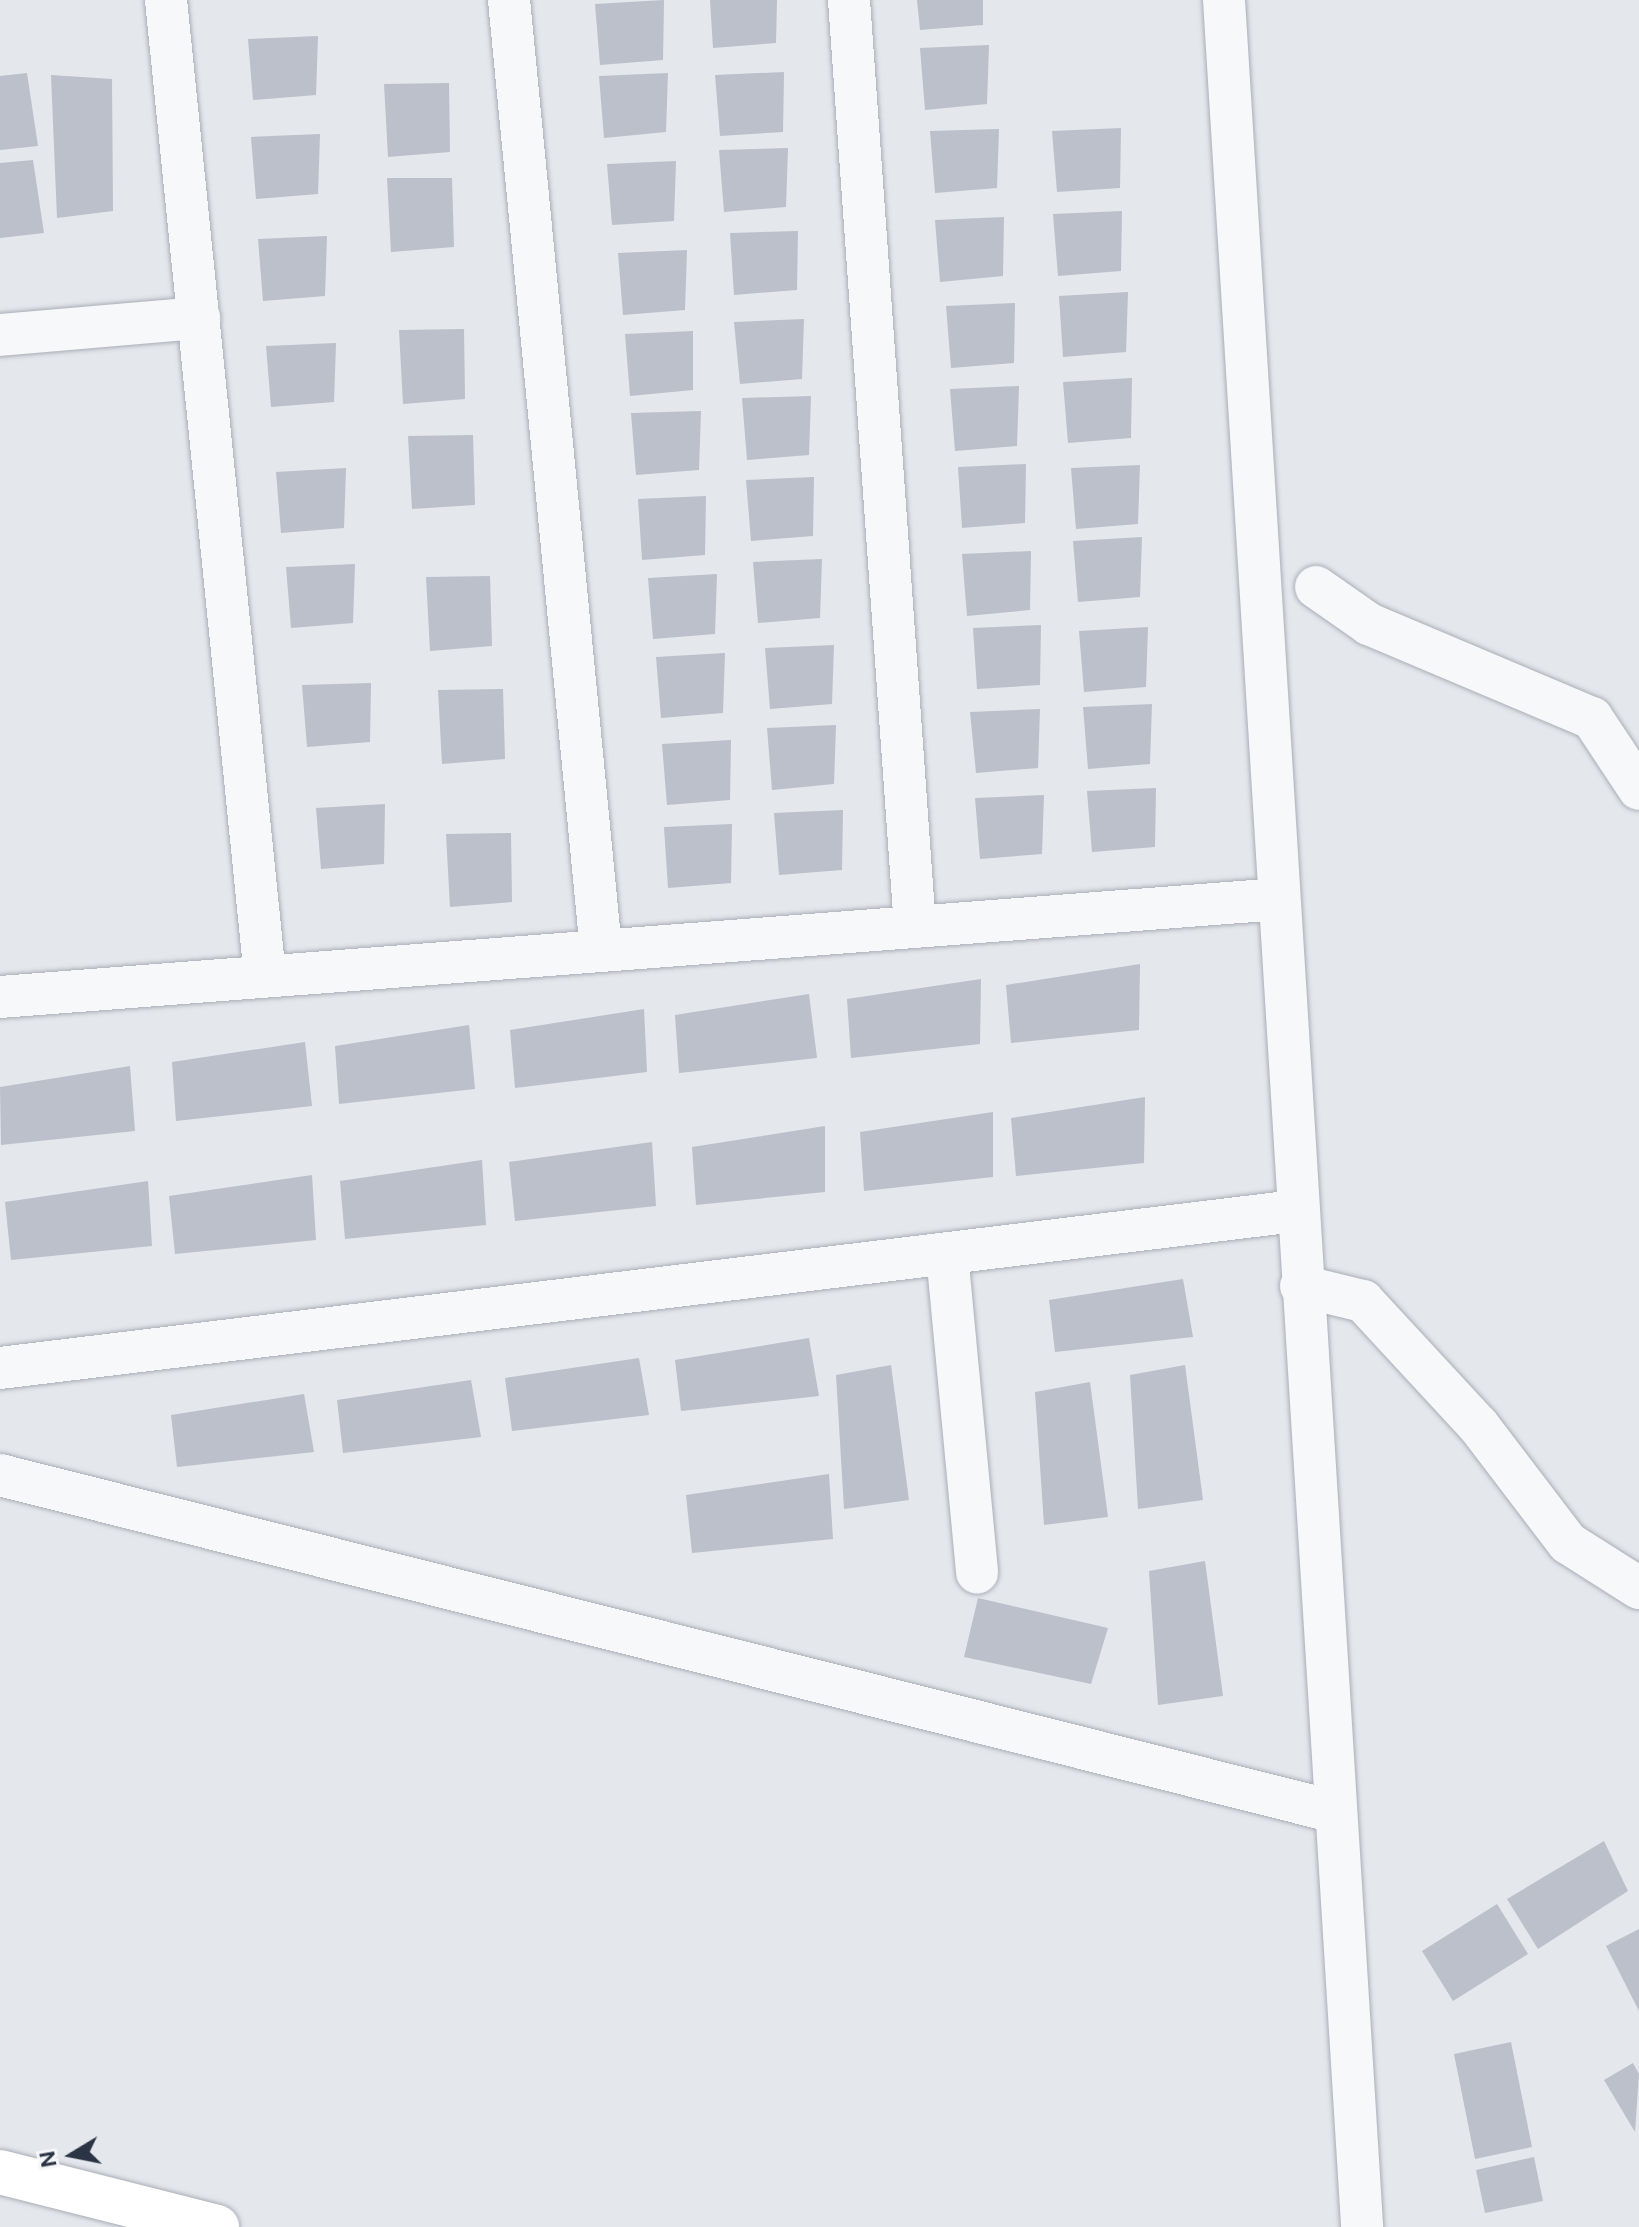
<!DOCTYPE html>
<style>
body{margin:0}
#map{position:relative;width:1639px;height:2227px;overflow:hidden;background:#e4e7ec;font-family:"DM Sans",sans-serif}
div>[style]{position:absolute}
.building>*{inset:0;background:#bbc0ca}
.roads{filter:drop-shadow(0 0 2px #a9aeb7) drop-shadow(0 0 2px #a9aeb7)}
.minor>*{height:42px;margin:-21px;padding:0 21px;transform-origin:21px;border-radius:21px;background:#f7f8fa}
.trunk>*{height:44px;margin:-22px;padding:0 22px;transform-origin:22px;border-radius:22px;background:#fff}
span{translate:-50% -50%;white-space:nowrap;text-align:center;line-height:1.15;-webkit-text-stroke:6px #f4f6f9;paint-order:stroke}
.north{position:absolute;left:32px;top:2115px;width:80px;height:80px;-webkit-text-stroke:6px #f4f6f9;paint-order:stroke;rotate:260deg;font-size:22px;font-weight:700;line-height:32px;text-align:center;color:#2b3445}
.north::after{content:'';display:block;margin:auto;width:28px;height:36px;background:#2b3445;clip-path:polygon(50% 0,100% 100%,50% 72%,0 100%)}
</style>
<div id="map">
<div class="building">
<i style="clip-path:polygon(664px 0,663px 60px,600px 65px,595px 4px)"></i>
<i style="clip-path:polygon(710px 0,777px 0,776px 43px,713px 48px)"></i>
<i style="clip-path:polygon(917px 0,983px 0,983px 25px,920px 30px)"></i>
<i style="clip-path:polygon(318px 36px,316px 95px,253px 100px,248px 39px)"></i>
<i style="clip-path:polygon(989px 45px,987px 104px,925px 110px,920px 48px)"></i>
<i style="clip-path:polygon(784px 72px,783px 132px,720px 136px,715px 75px)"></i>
<i style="clip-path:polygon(27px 73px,38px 146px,0 150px,0 76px)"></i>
<i style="clip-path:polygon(668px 73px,666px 132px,604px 138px,599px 76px)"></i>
<i style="clip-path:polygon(51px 75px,112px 79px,113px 211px,57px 218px)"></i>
<i style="clip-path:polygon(449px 83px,450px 152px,388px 157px,384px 84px)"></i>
<i style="clip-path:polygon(1121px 128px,1120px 188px,1057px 192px,1052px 131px)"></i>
<i style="clip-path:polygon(999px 129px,997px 188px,935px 193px,930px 131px)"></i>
<i style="clip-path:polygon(320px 134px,318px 194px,256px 199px,251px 137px)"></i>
<i style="clip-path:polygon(788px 148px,786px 207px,724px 212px,719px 150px)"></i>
<i style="clip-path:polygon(33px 160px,44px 233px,0 238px,0 163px)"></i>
<i style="clip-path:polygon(676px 161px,674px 221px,612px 225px,607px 164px)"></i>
<i style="clip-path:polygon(387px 178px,452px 178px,454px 247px,391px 252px)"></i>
<i style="clip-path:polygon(1122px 211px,1121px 271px,1058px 276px,1053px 214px)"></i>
<i style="clip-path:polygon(1004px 217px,1003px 276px,940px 282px,935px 220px)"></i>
<i style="clip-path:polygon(798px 231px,797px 290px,734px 295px,730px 233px)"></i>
<i style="clip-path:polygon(327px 236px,325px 296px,263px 301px,258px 239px)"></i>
<i style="clip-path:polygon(687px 250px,685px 310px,623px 315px,618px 253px)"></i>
<i style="clip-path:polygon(1128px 292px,1126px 352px,1063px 357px,1059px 296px)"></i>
<i style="clip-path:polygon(1015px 303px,1014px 363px,951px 368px,946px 306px)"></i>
<i style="clip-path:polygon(804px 319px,802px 379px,740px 384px,734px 322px)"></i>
<i style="clip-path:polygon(464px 329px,465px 399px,403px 404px,399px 330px)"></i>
<i style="clip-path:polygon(693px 331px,693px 390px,630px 396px,625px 334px)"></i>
<i style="clip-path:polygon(336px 343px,334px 402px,271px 407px,266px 346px)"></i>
<i style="clip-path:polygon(1132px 378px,1131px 438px,1068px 443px,1063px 382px)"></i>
<i style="clip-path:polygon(1019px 386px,1017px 446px,955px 451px,950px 389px)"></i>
<i style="clip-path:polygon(811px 396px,809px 455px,747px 460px,742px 398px)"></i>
<i style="clip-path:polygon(701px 411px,699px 470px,636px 475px,631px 413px)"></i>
<i style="clip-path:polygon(473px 435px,475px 505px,412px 509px,408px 436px)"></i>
<i style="clip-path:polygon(1026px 464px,1025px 523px,962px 528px,958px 467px)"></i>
<i style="clip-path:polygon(1140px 465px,1138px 524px,1076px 529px,1071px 468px)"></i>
<i style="clip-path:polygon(346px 468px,344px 528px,281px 533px,276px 472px)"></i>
<i style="clip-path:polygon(814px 477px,813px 536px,751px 541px,746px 480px)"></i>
<i style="clip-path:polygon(706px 496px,705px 555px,642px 560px,638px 499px)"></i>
<i style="clip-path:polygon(1142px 537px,1140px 597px,1078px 602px,1073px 541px)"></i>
<i style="clip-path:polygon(1031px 551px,1030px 610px,967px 616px,962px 554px)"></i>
<i style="clip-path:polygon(822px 559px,820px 618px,758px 623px,753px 562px)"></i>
<i style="clip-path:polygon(355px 564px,353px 623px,291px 628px,286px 567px)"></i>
<i style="clip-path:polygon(717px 574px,715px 634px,653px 639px,648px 578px)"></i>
<i style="clip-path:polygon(490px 576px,492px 646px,430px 651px,426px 577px)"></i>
<i style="clip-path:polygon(1041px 625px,1040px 685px,977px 689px,973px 628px)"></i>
<i style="clip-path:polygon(1148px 627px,1146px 687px,1084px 692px,1079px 631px)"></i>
<i style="clip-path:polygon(834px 645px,832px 704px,770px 709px,765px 648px)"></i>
<i style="clip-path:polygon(725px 653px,723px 713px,661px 718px,656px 657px)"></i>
<i style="clip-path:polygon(371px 683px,370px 742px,307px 747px,302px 685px)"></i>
<i style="clip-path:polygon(503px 689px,505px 759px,442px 764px,438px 690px)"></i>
<i style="clip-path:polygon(1152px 704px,1150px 764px,1088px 769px,1083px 707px)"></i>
<i style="clip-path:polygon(1040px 709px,1038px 768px,976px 773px,970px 712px)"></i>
<i style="clip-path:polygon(836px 725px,834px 784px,772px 790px,767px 728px)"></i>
<i style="clip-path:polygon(731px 740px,730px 800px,667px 805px,662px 744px)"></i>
<i style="clip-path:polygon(1156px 788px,1155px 847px,1092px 852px,1087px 791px)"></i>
<i style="clip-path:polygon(1044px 795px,1042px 854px,980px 859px,975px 798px)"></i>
<i style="clip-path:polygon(385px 804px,384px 864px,321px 869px,316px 808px)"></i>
<i style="clip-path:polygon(843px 810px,842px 870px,779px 875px,774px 813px)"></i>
<i style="clip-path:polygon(732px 824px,731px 883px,668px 888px,664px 827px)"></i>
<i style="clip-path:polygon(511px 833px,512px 902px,450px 907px,446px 834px)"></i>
<i style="clip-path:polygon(1140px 964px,1139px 1030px,1011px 1043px,1006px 985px)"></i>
<i style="clip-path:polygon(981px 979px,980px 1044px,851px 1058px,847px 999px)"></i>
<i style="clip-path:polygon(809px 994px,817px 1058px,679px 1073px,675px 1015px)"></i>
<i style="clip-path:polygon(644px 1009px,647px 1072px,515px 1088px,510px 1030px)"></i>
<i style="clip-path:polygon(469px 1025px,475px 1089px,339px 1104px,335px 1046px)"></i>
<i style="clip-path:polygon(305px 1042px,312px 1106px,176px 1121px,172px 1062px)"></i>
<i style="clip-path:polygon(130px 1066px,135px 1131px,1px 1145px,0 1087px)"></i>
<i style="clip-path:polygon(1145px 1097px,1144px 1163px,1016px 1176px,1011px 1118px)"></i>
<i style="clip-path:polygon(993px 1112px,993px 1177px,864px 1191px,860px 1132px)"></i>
<i style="clip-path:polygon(825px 1126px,825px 1192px,696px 1205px,692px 1147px)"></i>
<i style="clip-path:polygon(652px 1142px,656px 1206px,515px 1221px,509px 1162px)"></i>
<i style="clip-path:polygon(482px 1160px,486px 1225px,345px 1239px,340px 1181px)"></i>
<i style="clip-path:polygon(312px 1175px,316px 1240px,175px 1254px,169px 1196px)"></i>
<i style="clip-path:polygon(148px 1181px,152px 1246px,11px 1260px,5px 1202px)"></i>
<i style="clip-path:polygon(1183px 1279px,1193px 1337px,1055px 1352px,1049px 1300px)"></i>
<i style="clip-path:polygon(809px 1338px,819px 1396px,681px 1411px,675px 1360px)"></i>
<i style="clip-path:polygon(639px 1358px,649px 1415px,512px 1431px,505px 1378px)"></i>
<i style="clip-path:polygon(891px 1365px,909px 1500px,844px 1509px,836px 1375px)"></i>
<i style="clip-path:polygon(1185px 1365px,1203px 1500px,1138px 1509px,1130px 1375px)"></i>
<i style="clip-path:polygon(471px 1380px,481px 1437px,343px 1453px,337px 1400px)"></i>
<i style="clip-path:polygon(1090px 1382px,1108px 1517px,1044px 1525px,1035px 1392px)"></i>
<i style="clip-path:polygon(304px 1394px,314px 1452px,177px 1467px,171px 1415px)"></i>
<i style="clip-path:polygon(829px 1474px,833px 1539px,692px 1553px,686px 1495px)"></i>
<i style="clip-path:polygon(1205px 1561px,1223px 1696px,1158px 1705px,1149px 1571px)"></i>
<i style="clip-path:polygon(978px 1598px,1108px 1628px,1091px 1684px,964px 1657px)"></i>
<i style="clip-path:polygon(1604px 1841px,1628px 1891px,1538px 1949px,1507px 1899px)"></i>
<i style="clip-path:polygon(1497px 1904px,1528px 1954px,1453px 2001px,1422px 1951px)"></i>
<i style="clip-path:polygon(1639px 1929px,1639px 2011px,1606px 1946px)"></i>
<i style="clip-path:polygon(1511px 2042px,1532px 2147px,1475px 2159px,1454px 2054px)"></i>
<i style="clip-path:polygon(1633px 2063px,1639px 2074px,1635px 2132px,1604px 2080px)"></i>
<i style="clip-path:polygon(1534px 2157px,1543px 2201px,1485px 2213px,1476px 2170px)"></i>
</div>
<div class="roads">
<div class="minor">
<i style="left:166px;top:0;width:981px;rotate:84.21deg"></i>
<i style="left:509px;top:0;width:955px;rotate:84.47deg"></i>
<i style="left:849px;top:0;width:929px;rotate:85.93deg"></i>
<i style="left:1224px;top:0;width:2231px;rotate:86.45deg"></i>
<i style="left:0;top:335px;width:200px;rotate:-4.9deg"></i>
<i style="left:1316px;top:587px;width:65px;rotate:34.9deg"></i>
<i style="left:1369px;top:624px;width:242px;rotate:22.9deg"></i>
<i style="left:1592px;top:718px;width:85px;rotate:56.5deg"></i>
<i style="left:0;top:997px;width:1282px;rotate:-4.38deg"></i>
<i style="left:947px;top:1254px;width:320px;rotate:84.6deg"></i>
<i style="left:1301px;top:1286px;width:64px;rotate:13.6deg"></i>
<i style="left:1363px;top:1301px;width:169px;rotate:47.2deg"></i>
<i style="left:1478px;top:1425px;width:148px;rotate:52.7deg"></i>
<i style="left:1568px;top:1543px;width:84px;rotate:32.4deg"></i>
<i style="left:0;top:1368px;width:1305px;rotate:-6.91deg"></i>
<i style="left:0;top:1475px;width:1374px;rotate:14.16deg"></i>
</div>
<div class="trunk">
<i style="left:0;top:2172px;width:224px;rotate:14.2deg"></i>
</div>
</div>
<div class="north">N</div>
</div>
